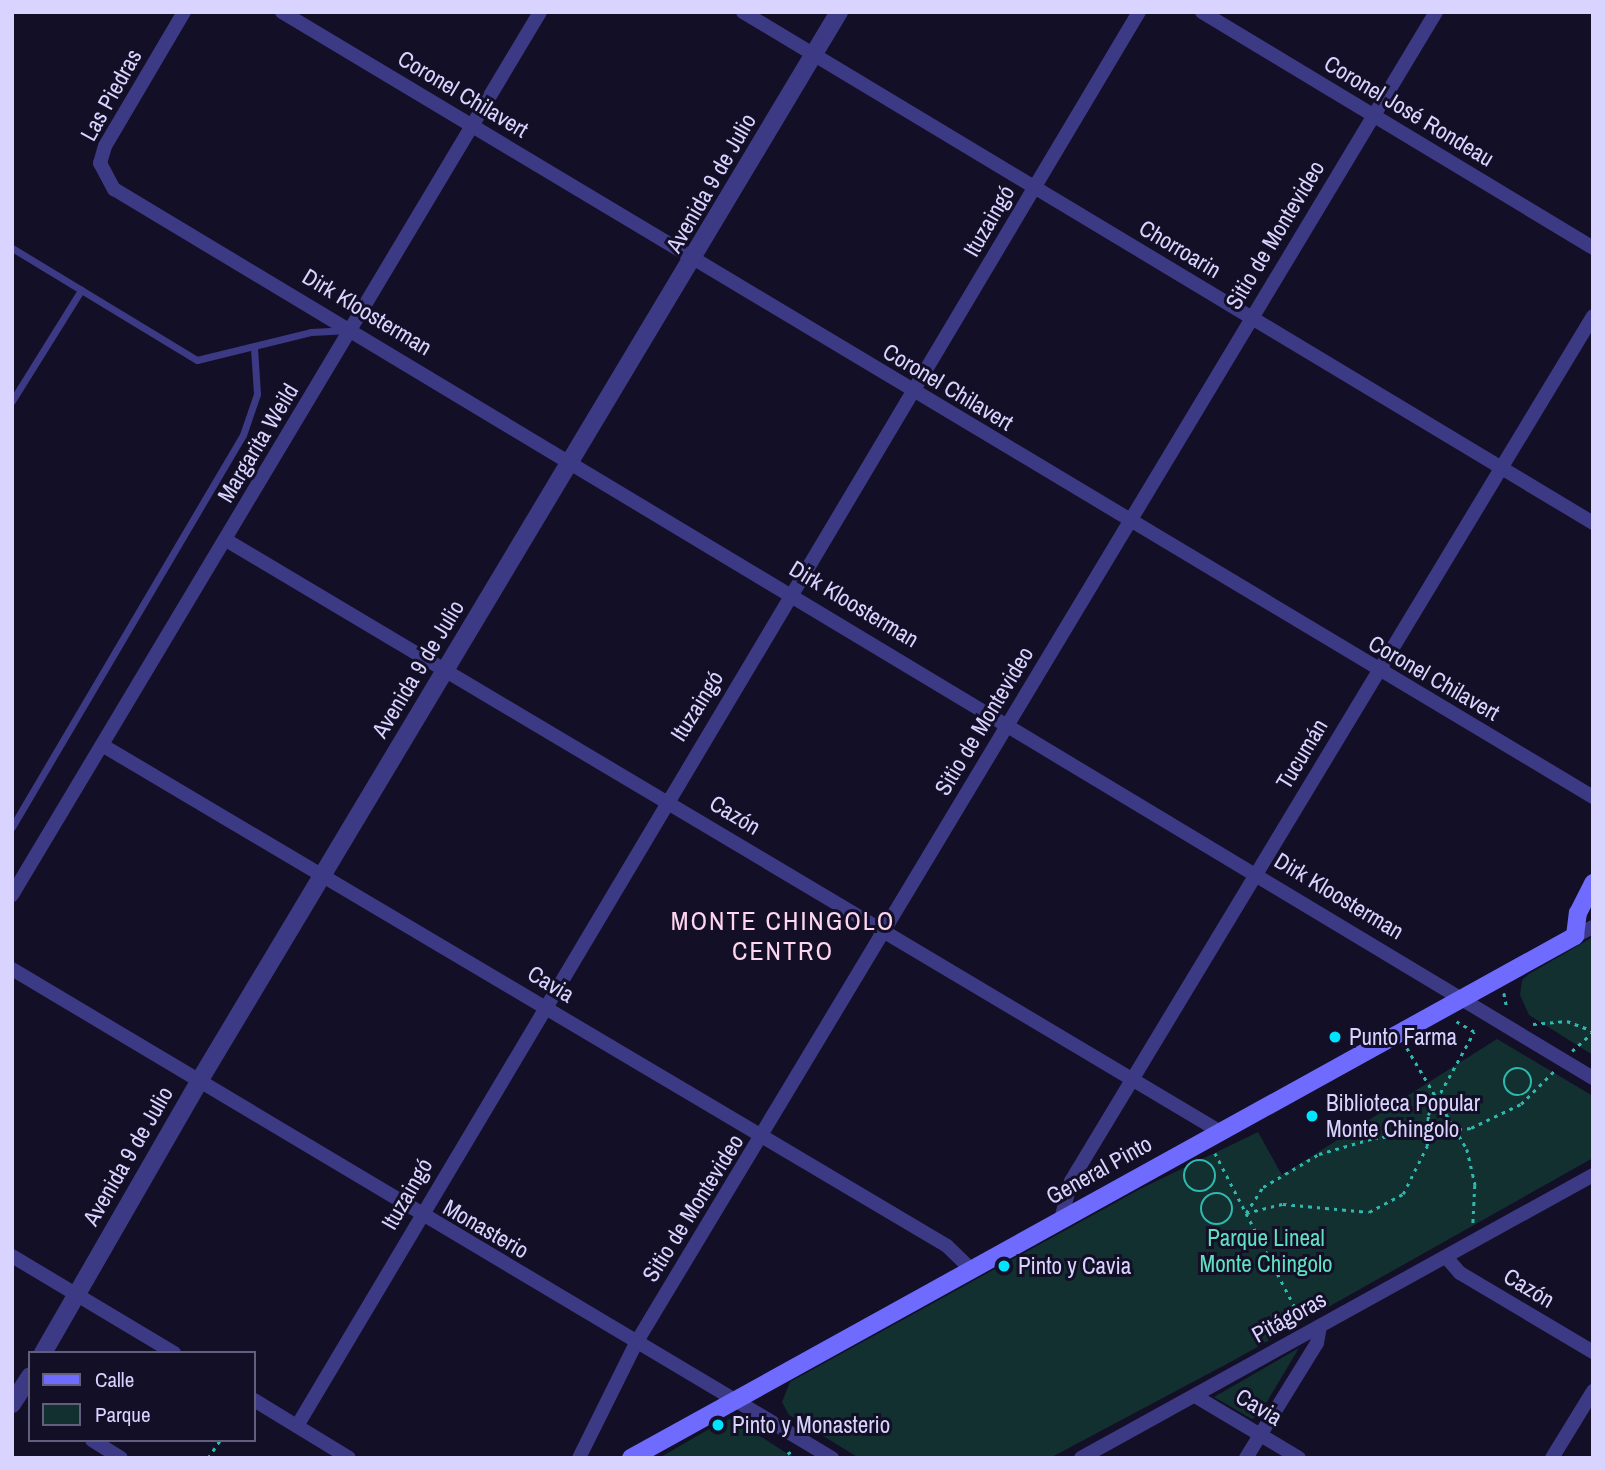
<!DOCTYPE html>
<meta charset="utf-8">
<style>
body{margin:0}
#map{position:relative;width:1605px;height:1470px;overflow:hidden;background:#130f26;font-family:"Archivo Narrow",sans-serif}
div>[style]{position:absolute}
.green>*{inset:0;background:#12302f}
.path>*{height:2.5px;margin-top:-1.25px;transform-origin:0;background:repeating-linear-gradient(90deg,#2fb8b0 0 3.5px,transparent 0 8.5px)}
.path>.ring{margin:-1.25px;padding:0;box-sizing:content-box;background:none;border:2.5px solid #2fb8b0;border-radius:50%}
.service>*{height:7px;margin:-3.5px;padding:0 3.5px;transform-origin:3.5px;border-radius:3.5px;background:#3d3a85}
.minor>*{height:14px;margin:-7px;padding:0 7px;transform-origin:7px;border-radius:7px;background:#3d3a85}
.tertiary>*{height:18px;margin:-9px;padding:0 9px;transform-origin:9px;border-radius:9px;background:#3d3a85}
.secondary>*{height:18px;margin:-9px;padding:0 9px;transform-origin:9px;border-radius:9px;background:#6f6bff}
.dots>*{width:19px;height:19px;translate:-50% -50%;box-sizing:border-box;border:4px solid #130f26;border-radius:50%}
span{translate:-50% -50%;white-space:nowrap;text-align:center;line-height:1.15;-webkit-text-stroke:6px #130f26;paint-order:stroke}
.street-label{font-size:23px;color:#d9d4ff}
.poi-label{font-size:23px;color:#d9d4ff}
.left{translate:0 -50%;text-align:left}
.park-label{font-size:23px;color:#5fe0c0}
.quarter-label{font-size:26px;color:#ffd6f0;letter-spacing:2px}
.frame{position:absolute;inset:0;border:14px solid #d9d4ff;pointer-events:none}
.legend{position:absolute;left:28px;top:1351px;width:228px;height:91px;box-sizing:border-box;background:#130f26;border:2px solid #625e7d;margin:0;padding:9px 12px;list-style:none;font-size:21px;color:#d9d4ff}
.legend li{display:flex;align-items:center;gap:14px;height:35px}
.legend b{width:35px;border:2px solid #625e7d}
</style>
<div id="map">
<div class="green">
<i style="clip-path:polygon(1593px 937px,1593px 1055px,1529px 1015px,1520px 995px,1522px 980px,1529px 974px)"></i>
<i style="clip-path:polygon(1497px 1039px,1593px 1096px,1593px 1158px,1236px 1359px,1050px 1458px,859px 1458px,789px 1415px,782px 1402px,790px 1382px,1140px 1189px,1258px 1132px,1282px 1175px)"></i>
<i style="clip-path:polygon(1299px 1348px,1259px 1415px,1252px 1419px,1214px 1397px)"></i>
<i style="clip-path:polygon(732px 1418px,794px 1458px,659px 1458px,716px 1425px)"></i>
</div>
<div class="path">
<i style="left:1504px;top:993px;width:16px;rotate:79deg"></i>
<i style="left:1533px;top:1024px;width:34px;rotate:-5deg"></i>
<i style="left:1567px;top:1021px;width:28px;rotate:21deg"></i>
<i style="left:1407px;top:1048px;width:117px;rotate:59.3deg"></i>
<i style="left:1467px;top:1149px;width:37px;rotate:77deg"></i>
<i style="left:1475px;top:1185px;width:41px;rotate:92.8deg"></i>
<i style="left:1572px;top:1051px;width:28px;rotate:-42deg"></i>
<i class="ring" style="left:1504px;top:1068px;width:25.5px;height:25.5px"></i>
<i style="left:1215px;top:1153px;width:189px;rotate:62.6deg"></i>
<i class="ring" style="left:1184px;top:1160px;width:29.5px;height:29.5px"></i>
<i class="ring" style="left:1201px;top:1193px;width:29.5px;height:29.5px"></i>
<i style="left:1246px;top:1213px;width:31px;rotate:-57deg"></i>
<i style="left:1263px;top:1187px;width:65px;rotate:-30.5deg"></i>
<i style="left:1319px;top:1154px;width:57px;rotate:-16.2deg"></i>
<i style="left:1374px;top:1138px;width:98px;rotate:-5.9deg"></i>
<i style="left:1471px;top:1128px;width:55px;rotate:-25.6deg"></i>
<i style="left:1521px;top:1104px;width:47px;rotate:-45deg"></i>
<i style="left:1246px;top:1213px;width:38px;rotate:-14deg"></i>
<i style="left:1283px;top:1204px;width:86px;rotate:5.3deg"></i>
<i style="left:1369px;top:1212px;width:38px;rotate:-28deg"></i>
<i style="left:1403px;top:1194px;width:54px;rotate:-63.4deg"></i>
<i style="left:1427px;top:1146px;width:31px;rotate:-88deg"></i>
<i style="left:1428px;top:1115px;width:95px;rotate:-61deg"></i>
<i style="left:1474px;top:1032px;width:22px;rotate:-150deg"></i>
<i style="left:208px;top:1458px;width:22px;rotate:-56deg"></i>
<i style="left:780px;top:1458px;width:14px;rotate:-30deg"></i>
</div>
<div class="service">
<i style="left:12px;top:248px;width:216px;rotate:31.2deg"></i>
<i style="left:197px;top:360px;width:117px;rotate:-13.8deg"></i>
<i style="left:311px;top:332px;width:34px;rotate:-3deg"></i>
<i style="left:12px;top:401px;width:131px;rotate:-58.1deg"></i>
<i style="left:12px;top:827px;width:455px;rotate:-59.5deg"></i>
<i style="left:243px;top:435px;width:43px;rotate:-71.1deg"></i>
<i style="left:257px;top:394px;width:46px;rotate:-93.7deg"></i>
</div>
<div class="minor">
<i style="left:184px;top:12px;width:156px;rotate:120.5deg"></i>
<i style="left:105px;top:146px;width:18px;rotate:106deg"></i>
<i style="left:100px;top:163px;width:30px;rotate:62deg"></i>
<i style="left:114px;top:189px;width:1726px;rotate:31.01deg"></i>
<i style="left:282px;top:12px;width:1528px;rotate:30.91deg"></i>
<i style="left:743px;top:12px;width:992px;rotate:31.01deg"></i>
<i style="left:1202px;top:12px;width:457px;rotate:31.1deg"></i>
<i style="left:226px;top:540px;width:1156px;rotate:30.76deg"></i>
<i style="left:102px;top:745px;width:982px;rotate:30.66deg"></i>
<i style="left:947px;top:1246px;width:33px;rotate:44deg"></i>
<i style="left:12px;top:895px;width:1029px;rotate:-59.12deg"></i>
<i style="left:1575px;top:936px;width:20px;rotate:-27deg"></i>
<i style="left:12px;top:969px;width:955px;rotate:30.81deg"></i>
<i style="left:1061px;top:1219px;width:39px;rotate:-75deg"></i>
<i style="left:1071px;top:1181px;width:1010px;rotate:-58.89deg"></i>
<i style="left:12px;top:1256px;width:189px;rotate:30.9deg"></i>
<i style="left:1446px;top:1257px;width:21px;rotate:49deg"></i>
<i style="left:1460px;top:1273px;width:155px;rotate:30.7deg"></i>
<i style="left:1195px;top:1396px;width:121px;rotate:30.8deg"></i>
<i style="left:254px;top:1400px;width:111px;rotate:31.4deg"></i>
<i style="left:297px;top:1426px;width:1646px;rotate:-59.23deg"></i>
<i style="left:92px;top:1440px;width:34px;rotate:32deg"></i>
<i style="left:579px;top:1458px;width:128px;rotate:-63.6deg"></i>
<i style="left:636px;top:1343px;width:1553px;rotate:-58.99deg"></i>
<i style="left:1081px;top:1458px;width:585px;rotate:-28.93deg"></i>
<i style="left:1246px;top:1458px;width:135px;rotate:-58.3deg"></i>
<i style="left:1317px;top:1343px;width:17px;rotate:-80deg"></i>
<i style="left:1552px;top:1458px;width:79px;rotate:-58.5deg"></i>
</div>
<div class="tertiary">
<i style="left:43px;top:1353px;width:311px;rotate:-60.1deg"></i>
<i style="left:198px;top:1083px;width:1248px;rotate:-59.1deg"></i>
<i style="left:12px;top:1404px;width:33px;rotate:-57deg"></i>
</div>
<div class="secondary">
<i style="left:631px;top:1458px;width:1079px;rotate:-28.94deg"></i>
<i style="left:1575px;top:936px;width:23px;rotate:-83deg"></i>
<i style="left:1578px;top:913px;width:34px;rotate:-63deg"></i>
</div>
<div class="dots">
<i style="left:1335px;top:1037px;background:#00e5ff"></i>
<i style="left:1312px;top:1116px;background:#00e5ff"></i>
<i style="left:1004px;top:1266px;background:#00e5ff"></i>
<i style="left:718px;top:1425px;background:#00e5ff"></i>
</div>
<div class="street-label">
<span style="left:463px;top:94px;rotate:31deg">Coronel Chilavert</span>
<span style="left:111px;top:95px;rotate:-61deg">Las Piedras</span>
<span style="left:1409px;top:111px;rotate:31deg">Coronel José Rondeau</span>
<span style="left:711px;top:183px;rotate:-60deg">Avenida 9 de Julio</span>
<span style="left:989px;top:221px;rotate:-60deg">Ituzaingó</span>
<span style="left:1275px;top:235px;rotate:-59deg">Sitio de Montevideo</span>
<span style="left:1180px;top:249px;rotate:31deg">Chorroarin</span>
<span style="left:367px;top:312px;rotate:31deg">Dirk Kloosterman</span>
<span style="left:948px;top:387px;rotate:31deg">Coronel Chilavert</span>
<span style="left:258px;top:443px;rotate:-59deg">Margarita Weild</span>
<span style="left:854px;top:604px;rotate:31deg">Dirk Kloosterman</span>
<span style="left:418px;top:669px;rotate:-59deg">Avenida 9 de Julio</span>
<span style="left:1434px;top:678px;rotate:30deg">Coronel Chilavert</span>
<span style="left:697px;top:706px;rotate:-58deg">Ituzaingó</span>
<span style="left:984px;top:721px;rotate:-59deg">Sitio de Montevideo</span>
<span style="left:1302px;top:754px;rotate:-59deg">Tucumán</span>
<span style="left:735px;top:815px;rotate:31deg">Cazón</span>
<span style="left:1339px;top:896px;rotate:31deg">Dirk Kloosterman</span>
<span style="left:551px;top:984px;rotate:31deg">Cavia</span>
<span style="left:128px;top:1156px;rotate:-60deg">Avenida 9 de Julio</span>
<span style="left:1099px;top:1170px;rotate:-29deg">General Pinto</span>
<span style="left:407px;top:1194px;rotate:-60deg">Ituzaingó</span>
<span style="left:693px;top:1208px;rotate:-58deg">Sitio de Montevideo</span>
<span style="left:486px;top:1229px;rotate:30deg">Monasterio</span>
<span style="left:1529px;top:1288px;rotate:31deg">Cazón</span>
<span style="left:1289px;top:1317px;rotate:-29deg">Pitágoras</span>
<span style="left:1259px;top:1407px;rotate:31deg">Cavia</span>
</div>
<div class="poi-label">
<span class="left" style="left:1349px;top:1037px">Punto Farma</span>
<span class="left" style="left:1326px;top:1116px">Biblioteca Popular<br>Monte Chingolo</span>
<span class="left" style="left:1018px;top:1266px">Pinto y Cavia</span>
<span class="left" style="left:732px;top:1425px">Pinto y Monasterio</span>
</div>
<div class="park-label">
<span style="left:1266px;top:1251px">Parque Lineal<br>Monte Chingolo</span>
</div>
<div class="quarter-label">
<span style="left:783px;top:936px">MONTE CHINGOLO<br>CENTRO</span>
</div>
<div class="frame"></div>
<ul class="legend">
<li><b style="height:9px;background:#6f6bff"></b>Calle</li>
<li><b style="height:19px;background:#12302f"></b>Parque</li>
</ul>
</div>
